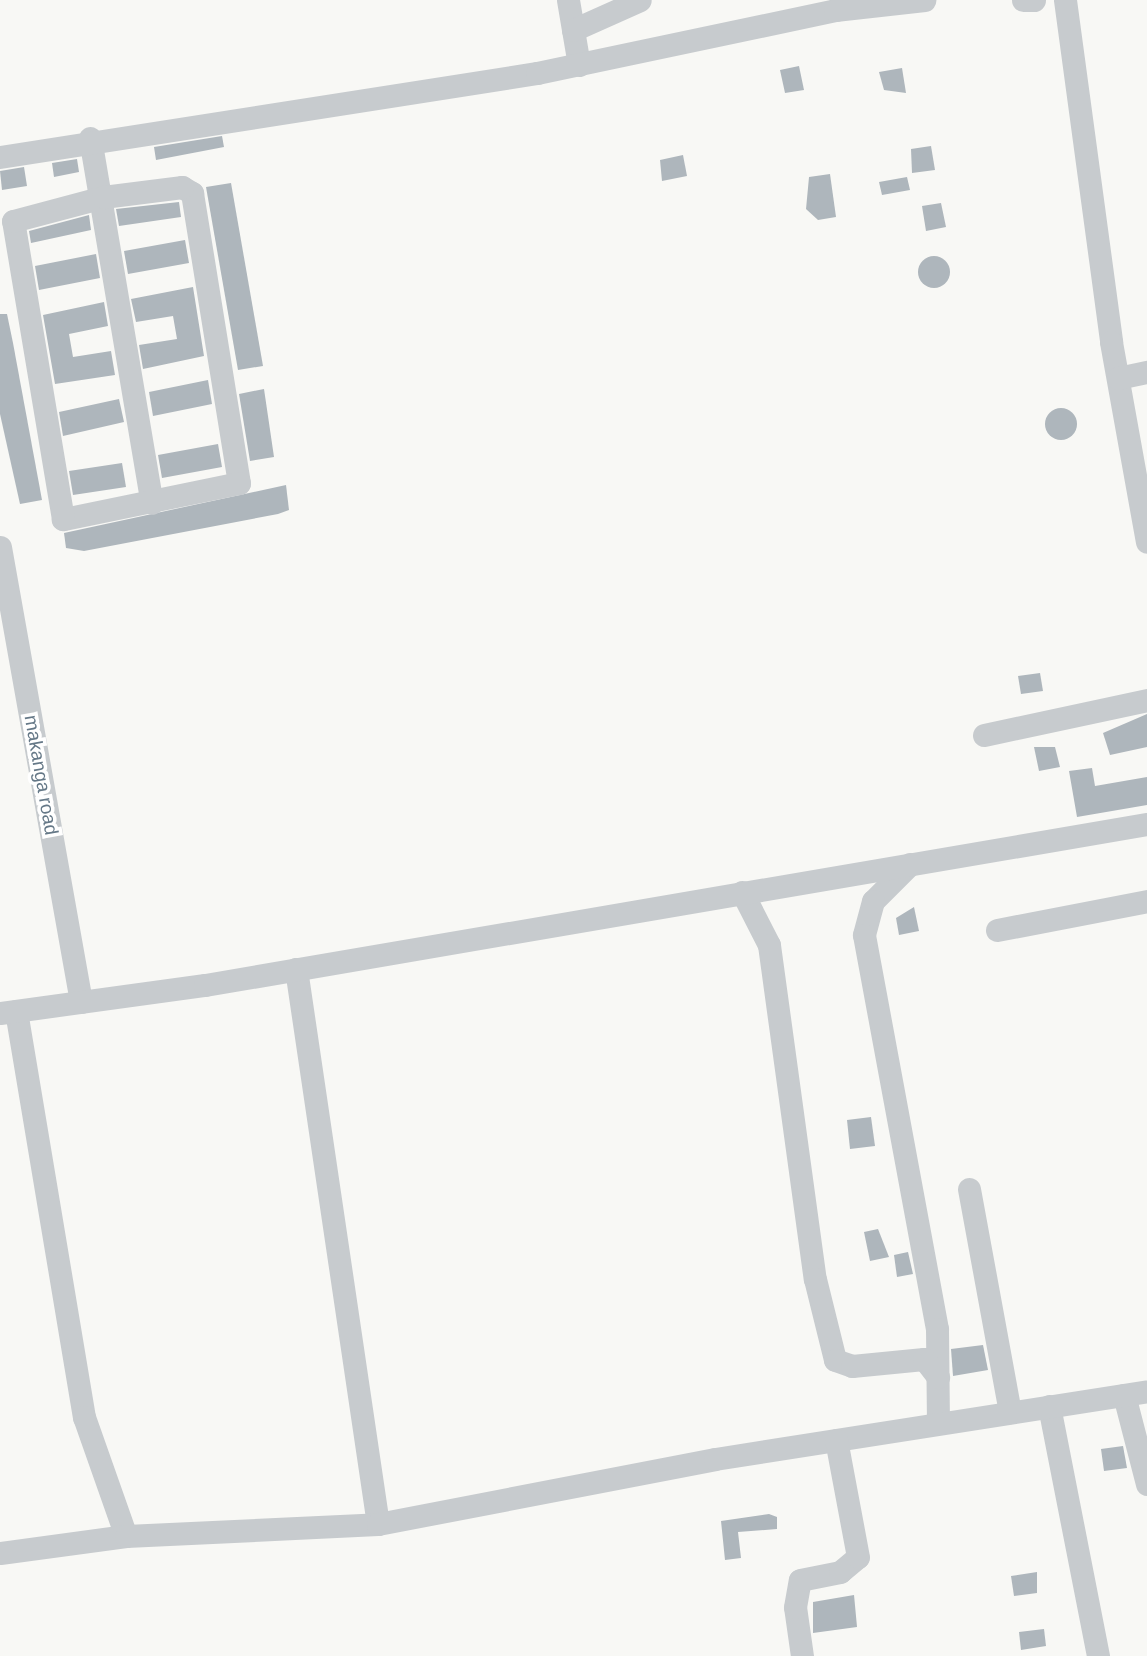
<!DOCTYPE html>
<style>
body{margin:0}
#map{position:relative;width:1147px;height:1656px;overflow:hidden;background:#f8f8f5;font-family:Helvetica,sans-serif}
div>[style]{position:absolute}
.building>*{inset:0;background:#aeb6bc}
.round{border-radius:50%}
.minor>*{height:23px;margin:-11.5px;padding:0 11.5px;transform-origin:11.5px;border-radius:11.5px;background:#c7cbce}
span{translate:-50% -50%;white-space:nowrap;text-align:center;line-height:1.15;-webkit-text-stroke:7px #fff;paint-order:stroke}
.street-label{font-size:19px;color:#657887}
</style>
<div id="map">
<div class="building">
<i style="clip-path:polygon(799px 66px,804px 90px,785px 93px,780px 70px)"></i>
<i style="clip-path:polygon(902px 68px,906px 93px,884px 90px,879px 72px)"></i>
<i style="clip-path:polygon(222px 136px,224px 147px,156px 160px,154px 147px)"></i>
<i style="clip-path:polygon(931px 146px,935px 170px,912px 173px,911px 149px)"></i>
<i style="clip-path:polygon(683px 155px,687px 176px,662px 181px,660px 160px)"></i>
<i style="clip-path:polygon(77px 159px,79px 172px,54px 177px,52px 163px)"></i>
<i style="clip-path:polygon(24px 167px,27px 186px,2px 190px,0 171px)"></i>
<i style="clip-path:polygon(830px 174px,836px 217px,818px 220px,806px 209px,809px 177px)"></i>
<i style="clip-path:polygon(907px 177px,910px 190px,882px 195px,879px 182px)"></i>
<i style="clip-path:polygon(231px 183px,263px 366px,238px 370px,206px 187px)"></i>
<i style="clip-path:polygon(179px 202px,181px 217px,119px 226px,116px 209px)"></i>
<i style="clip-path:polygon(941px 203px,946px 227px,926px 231px,922px 206px)"></i>
<i style="clip-path:polygon(89px 215px,91px 230px,31px 243px,29px 231px)"></i>
<i style="clip-path:polygon(185px 240px,189px 263px,128px 274px,124px 251px)"></i>
<i style="clip-path:polygon(96px 254px,100px 278px,39px 290px,35px 266px)"></i>
<i class="round" style="left:918px;top:256px;width:32px;height:32px"></i>
<i style="clip-path:polygon(193px 287px,204px 356px,143px 369px,139px 345px,177px 339px,173px 316px,136px 322px,131px 299px)"></i>
<i style="clip-path:polygon(104px 302px,108px 326px,69px 334px,73px 357px,111px 351px,115px 375px,55px 384px,43px 315px)"></i>
<i style="clip-path:polygon(0 314px,7px 314px,13px 343px,42px 500px,20px 504px,0 414px)"></i>
<i style="clip-path:polygon(208px 380px,212px 404px,153px 416px,149px 392px)"></i>
<i style="clip-path:polygon(264px 389px,274px 457px,250px 461px,239px 394px)"></i>
<i style="clip-path:polygon(119px 399px,124px 422px,63px 436px,59px 412px)"></i>
<i class="round" style="left:1045px;top:408px;width:32px;height:32px"></i>
<i style="clip-path:polygon(218px 444px,222px 467px,162px 478px,158px 455px)"></i>
<i style="clip-path:polygon(122px 463px,126px 487px,73px 495px,69px 471px)"></i>
<i style="clip-path:polygon(286px 485px,289px 510px,278px 514px,84px 551px,66px 548px,64px 533px)"></i>
<i style="clip-path:polygon(1040px 673px,1043px 691px,1021px 694px,1018px 676px)"></i>
<i style="clip-path:polygon(1147px 714px,1147px 747px,1110px 755px,1103px 733px)"></i>
<i style="clip-path:polygon(1034px 747px,1055px 747px,1060px 767px,1039px 771px)"></i>
<i style="clip-path:polygon(1092px 768px,1095px 786px,1147px 777px,1147px 805px,1077px 817px,1069px 771px)"></i>
<i style="clip-path:polygon(914px 907px,919px 931px,899px 935px,896px 918px)"></i>
<i style="clip-path:polygon(871px 1117px,875px 1146px,850px 1149px,847px 1120px)"></i>
<i style="clip-path:polygon(878px 1229px,889px 1257px,870px 1261px,864px 1232px)"></i>
<i style="clip-path:polygon(908px 1252px,913px 1274px,897px 1277px,894px 1255px)"></i>
<i style="clip-path:polygon(983px 1345px,988px 1370px,953px 1376px,951px 1349px)"></i>
<i style="clip-path:polygon(1123px 1446px,1127px 1468px,1104px 1471px,1101px 1449px)"></i>
<i style="clip-path:polygon(769px 1514px,777px 1517px,777px 1529px,738px 1532px,741px 1558px,725px 1560px,721px 1521px)"></i>
<i style="clip-path:polygon(1037px 1572px,1037px 1593px,1014px 1596px,1011px 1576px)"></i>
<i style="clip-path:polygon(854px 1595px,857px 1627px,813px 1633px,813px 1602px)"></i>
<i style="clip-path:polygon(1044px 1629px,1046px 1646px,1021px 1650px,1019px 1632px)"></i>
</div>
<div class="minor">
<i style="left:568px;top:0;width:66px;rotate:80.4deg"></i>
<i style="left:1023px;top:0;width:11px"></i>
<i style="left:1065px;top:0;width:345px;rotate:82.3deg"></i>
<i style="left:1111px;top:342px;width:203px;rotate:79.8deg"></i>
<i style="left:573px;top:30px;width:73px;rotate:-24.1deg"></i>
<i style="left:90px;top:138px;width:370px;rotate:80.4deg"></i>
<i style="left:0;top:157px;width:544px;rotate:-8.89deg"></i>
<i style="left:537px;top:73px;width:305px;rotate:-11.9deg"></i>
<i style="left:835px;top:10px;width:90px;rotate:-6.4deg"></i>
<i style="left:182px;top:187px;width:12px;rotate:31deg"></i>
<i style="left:192px;top:193px;width:294px;rotate:80.8deg"></i>
<i style="left:239px;top:483px;width:180px;rotate:168.4deg"></i>
<i style="left:63px;top:519px;width:302px;rotate:-99.5deg"></i>
<i style="left:13px;top:221px;width:93px;rotate:-14.9deg"></i>
<i style="left:103px;top:197px;width:80px;rotate:-7.2deg"></i>
<i style="left:1118px;top:378px;width:30px;rotate:-12deg"></i>
<i style="left:0;top:547px;width:462px;rotate:79.9deg"></i>
<i style="left:984px;top:735px;width:167px;rotate:-12.1deg"></i>
<i style="left:910px;top:864px;width:52px;rotate:135deg"></i>
<i style="left:873px;top:901px;width:35px;rotate:105deg"></i>
<i style="left:864px;top:935px;width:401px;rotate:79.5deg"></i>
<i style="left:937px;top:1329px;width:94px;rotate:89.4deg"></i>
<i style="left:742px;top:892px;width:59px;rotate:63deg"></i>
<i style="left:769px;top:945px;width:337px;rotate:82.2deg"></i>
<i style="left:815px;top:1279px;width:83px;rotate:76.1deg"></i>
<i style="left:835px;top:1360px;width:18px;rotate:19deg"></i>
<i style="left:852px;top:1366px;width:72px;rotate:-5.6deg"></i>
<i style="left:924px;top:1359px;width:23px;rotate:52deg"></i>
<i style="left:997px;top:930px;width:153px;rotate:-10.9deg"></i>
<i style="left:296px;top:969px;width:561px;rotate:81.6deg"></i>
<i style="left:16px;top:1011px;width:412px;rotate:80.5deg"></i>
<i style="left:84px;top:1417px;width:126px;rotate:70.6deg"></i>
<i style="left:0;top:1013px;width:207px;rotate:-7.8deg"></i>
<i style="left:205px;top:985px;width:956px;rotate:-9.7deg"></i>
<i style="left:969px;top:1189px;width:227px;rotate:79.6deg"></i>
<i style="left:1124px;top:1395px;width:92px;rotate:75.5deg"></i>
<i style="left:1049px;top:1406px;width:255px;rotate:78.9deg"></i>
<i style="left:0;top:1553px;width:127px;rotate:-7.7deg"></i>
<i style="left:126px;top:1536px;width:252px;rotate:-2.7deg"></i>
<i style="left:378px;top:1524px;width:343px;rotate:-10.9deg"></i>
<i style="left:715px;top:1459px;width:437px;rotate:-8.9deg"></i>
<i style="left:802px;top:1656px;width:49px;rotate:-98.1deg"></i>
<i style="left:795px;top:1607px;width:27px;rotate:-80deg"></i>
<i style="left:800px;top:1580px;width:41px;rotate:-11.3deg"></i>
<i style="left:840px;top:1572px;width:23px;rotate:-40deg"></i>
<i style="left:858px;top:1557px;width:119px;rotate:-100.6deg"></i>
</div>
<div class="street-label">
<span style="left:41px;top:775px;rotate:80deg">makanga road</span>
</div>
</div>
